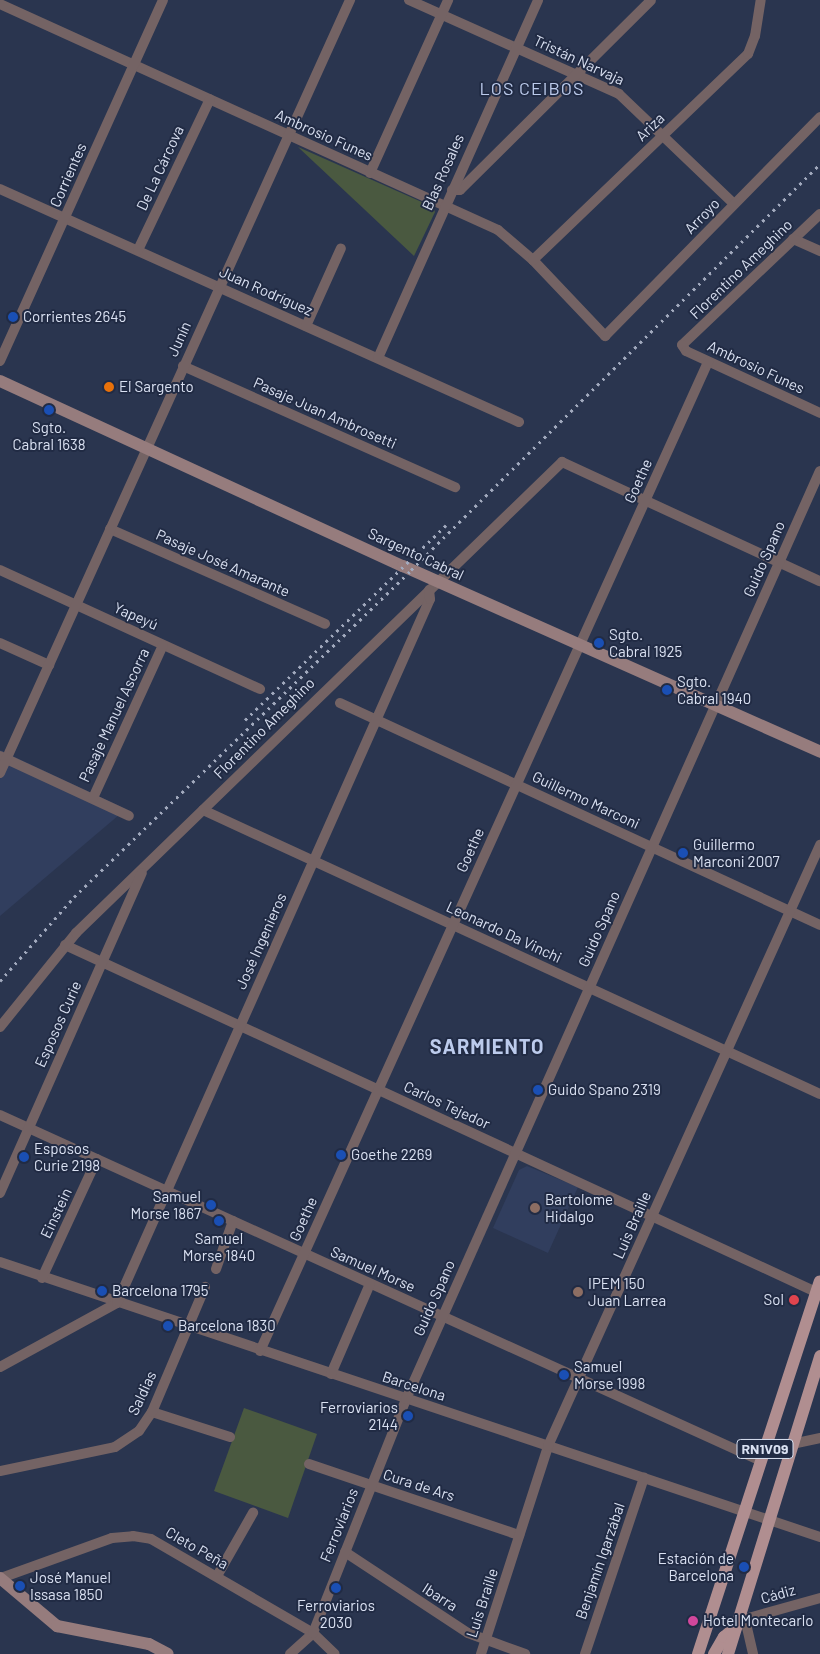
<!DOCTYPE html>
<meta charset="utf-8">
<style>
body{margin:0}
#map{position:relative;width:820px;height:1654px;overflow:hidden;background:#2a354f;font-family:Barlow,sans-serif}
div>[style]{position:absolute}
.built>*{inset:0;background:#313e5e}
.green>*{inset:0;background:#4a5940}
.street>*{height:10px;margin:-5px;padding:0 5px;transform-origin:5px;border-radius:5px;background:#746364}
.secondary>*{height:12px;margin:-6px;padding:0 6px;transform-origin:6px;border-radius:6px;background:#967c7d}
.primary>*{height:12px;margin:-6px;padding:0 6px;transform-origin:6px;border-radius:6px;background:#b08e90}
.rail>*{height:3px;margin-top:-1.5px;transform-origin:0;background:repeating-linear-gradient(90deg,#a2aabe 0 2.5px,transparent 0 7.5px)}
.dots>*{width:14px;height:14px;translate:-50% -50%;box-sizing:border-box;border:2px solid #212b44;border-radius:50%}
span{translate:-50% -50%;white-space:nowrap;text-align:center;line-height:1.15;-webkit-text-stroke:4px #212b44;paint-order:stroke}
.shield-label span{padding:1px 4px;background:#212b44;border:1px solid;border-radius:4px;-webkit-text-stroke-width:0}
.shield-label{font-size:14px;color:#dae1f2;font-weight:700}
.street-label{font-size:15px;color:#dae1f2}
.poi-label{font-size:15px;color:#dae1f2}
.left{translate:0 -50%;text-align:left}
.right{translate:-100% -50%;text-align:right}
.quarter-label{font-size:18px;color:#bccbec;letter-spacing:1px}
.district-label{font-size:20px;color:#bccbec;font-weight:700;letter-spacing:1px}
</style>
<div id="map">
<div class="built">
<i style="clip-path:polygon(0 750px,126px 809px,0 916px)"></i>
<i style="clip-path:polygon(527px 1166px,578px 1187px,548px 1253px,493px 1228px,519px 1170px)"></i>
</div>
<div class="green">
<i style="clip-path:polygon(298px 147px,433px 207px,435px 212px,414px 256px)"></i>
<i style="clip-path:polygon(244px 1408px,317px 1434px,288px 1518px,214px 1491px)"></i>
</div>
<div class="street">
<i style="left:409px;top:0;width:230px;rotate:24.1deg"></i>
<i style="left:619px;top:94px;width:159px;rotate:43.7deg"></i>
<i style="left:0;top:4px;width:547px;rotate:24.41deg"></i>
<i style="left:498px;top:230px;width:46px;rotate:40.6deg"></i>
<i style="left:533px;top:260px;width:105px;rotate:46.5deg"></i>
<i style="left:605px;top:336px;width:307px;rotate:-45.5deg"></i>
<i style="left:370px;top:173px;width:190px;rotate:-65.7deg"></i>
<i style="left:0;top:189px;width:569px;rotate:24.18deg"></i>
<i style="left:452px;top:190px;width:8px"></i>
<i style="left:460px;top:190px;width:269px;rotate:-44.8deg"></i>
<i style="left:820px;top:214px;width:190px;rotate:136.5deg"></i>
<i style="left:682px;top:345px;width:7px;rotate:56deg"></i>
<i style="left:686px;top:351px;width:148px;rotate:24.8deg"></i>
<i style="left:793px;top:239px;width:30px;rotate:24deg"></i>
<i style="left:138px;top:250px;width:167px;rotate:-64.5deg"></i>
<i style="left:533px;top:260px;width:298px;rotate:-43.8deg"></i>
<i style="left:748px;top:54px;width:19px;rotate:-69deg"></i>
<i style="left:755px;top:36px;width:36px;rotate:-81deg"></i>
<i style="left:306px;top:326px;width:85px;rotate:-65.8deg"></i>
<i style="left:378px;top:358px;width:392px;rotate:-65.9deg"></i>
<i style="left:0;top:361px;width:396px;rotate:-65.7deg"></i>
<i style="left:183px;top:366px;width:298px;rotate:24deg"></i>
<i style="left:110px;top:529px;width:235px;rotate:23.8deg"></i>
<i style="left:0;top:570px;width:286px;rotate:24.6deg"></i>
<i style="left:0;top:643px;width:54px;rotate:24.2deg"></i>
<i style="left:340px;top:703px;width:529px;rotate:24.82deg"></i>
<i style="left:0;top:756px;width:142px;rotate:24.9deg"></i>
<i style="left:0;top:773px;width:849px;rotate:-65.64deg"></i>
<i style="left:93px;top:798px;width:168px;rotate:-65.4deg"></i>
<i style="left:203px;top:810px;width:679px;rotate:24.72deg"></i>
<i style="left:65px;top:945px;width:827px;rotate:24.8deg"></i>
<i style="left:0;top:1027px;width:121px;rotate:-51deg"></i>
<i style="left:76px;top:933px;width:677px;rotate:-44.1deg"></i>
<i style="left:562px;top:462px;width:284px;rotate:24.8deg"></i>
<i style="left:0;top:1115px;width:836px;rotate:24.45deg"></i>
<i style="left:0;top:1193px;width:350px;rotate:-66.1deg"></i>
<i style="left:0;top:1262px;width:865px;rotate:18.54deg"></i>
<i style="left:216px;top:1269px;width:51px;rotate:-70.5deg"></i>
<i style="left:42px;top:1278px;width:131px;rotate:-65.2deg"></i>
<i style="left:260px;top:1351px;width:1086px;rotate:-65.63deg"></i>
<i style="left:0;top:1367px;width:133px;rotate:-28.7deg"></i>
<i style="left:117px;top:1303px;width:770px;rotate:-66.03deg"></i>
<i style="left:430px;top:599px;width:9px;rotate:-96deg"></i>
<i style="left:331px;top:1374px;width:98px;rotate:-66.6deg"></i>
<i style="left:152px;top:1412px;width:82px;rotate:17.8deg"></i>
<i style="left:792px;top:1444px;width:29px;rotate:-12deg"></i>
<i style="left:309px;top:1464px;width:222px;rotate:18.7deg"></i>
<i style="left:0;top:1471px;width:117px;rotate:-11.8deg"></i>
<i style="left:115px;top:1447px;width:29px;rotate:-34deg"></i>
<i style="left:139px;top:1431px;width:23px;rotate:-56deg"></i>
<i style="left:152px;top:1412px;width:136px;rotate:-67deg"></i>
<i style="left:345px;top:1552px;width:147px;rotate:33.4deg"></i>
<i style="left:468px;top:1633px;width:61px;rotate:20.2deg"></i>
<i style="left:217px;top:1576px;width:73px;rotate:-60.3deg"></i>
<i style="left:1px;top:1578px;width:118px;rotate:-19.8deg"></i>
<i style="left:112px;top:1538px;width:21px;rotate:-5deg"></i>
<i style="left:133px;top:1536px;width:18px;rotate:9deg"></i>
<i style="left:151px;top:1539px;width:187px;rotate:30.1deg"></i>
<i style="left:313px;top:1633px;width:30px;rotate:44deg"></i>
<i style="left:740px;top:1617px;width:5px;rotate:22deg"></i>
<i style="left:745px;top:1619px;width:36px;rotate:77deg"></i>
<i style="left:745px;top:1619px;width:78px;rotate:-15.6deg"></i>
<i style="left:290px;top:1654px;width:31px;rotate:-42deg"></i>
<i style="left:313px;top:1633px;width:252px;rotate:-68.3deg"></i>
<i style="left:406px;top:1399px;width:1016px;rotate:-65.96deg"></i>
<i style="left:481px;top:1654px;width:219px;rotate:-72.1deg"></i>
<i style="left:548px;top:1446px;width:660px;rotate:-65.65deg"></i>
<i style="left:585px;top:1654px;width:186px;rotate:-71.5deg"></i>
</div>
<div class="secondary">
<i style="left:0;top:381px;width:443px;rotate:24.7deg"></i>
<i style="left:403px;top:566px;width:457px;rotate:24deg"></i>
<i style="left:0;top:1578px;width:75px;rotate:40.1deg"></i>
<i style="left:57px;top:1626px;width:94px;rotate:11.1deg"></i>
<i style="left:149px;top:1644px;width:21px;rotate:28deg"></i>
</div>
<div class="primary">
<i style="left:698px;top:1654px;width:392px;rotate:-71.9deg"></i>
<i style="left:714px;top:1654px;width:20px;rotate:-60deg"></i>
<i style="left:724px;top:1637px;width:16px;rotate:-40deg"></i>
<i style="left:728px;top:1654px;width:312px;rotate:-72.8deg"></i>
</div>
<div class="rail">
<i style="left:245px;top:720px;width:280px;rotate:-44.1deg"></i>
<i style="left:0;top:981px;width:112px;rotate:-48.6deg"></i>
<i style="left:74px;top:897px;width:470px;rotate:-44.1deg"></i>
<i style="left:411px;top:570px;width:576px;rotate:-44.79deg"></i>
</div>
<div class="dots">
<i style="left:13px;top:317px;background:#1a4fb4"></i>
<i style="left:109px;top:387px;background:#e8710a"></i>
<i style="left:49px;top:410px;background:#1a4fb4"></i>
<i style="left:599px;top:643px;background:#1a4fb4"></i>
<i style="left:667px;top:690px;background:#1a4fb4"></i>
<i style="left:683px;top:853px;background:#1a4fb4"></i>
<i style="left:538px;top:1090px;background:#1a4fb4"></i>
<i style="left:341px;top:1155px;background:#1a4fb4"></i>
<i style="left:24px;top:1157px;background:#1a4fb4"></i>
<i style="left:211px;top:1205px;background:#1a4fb4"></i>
<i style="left:535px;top:1208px;background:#8d6e63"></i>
<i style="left:219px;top:1221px;background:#1a4fb4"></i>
<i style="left:102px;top:1291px;background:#1a4fb4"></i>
<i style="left:578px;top:1292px;background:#8d6e63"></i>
<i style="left:794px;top:1300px;background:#e0444e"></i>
<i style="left:168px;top:1326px;background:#1a4fb4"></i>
<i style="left:564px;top:1375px;background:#1a4fb4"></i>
<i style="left:408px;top:1416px;background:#1a4fb4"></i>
<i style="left:744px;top:1567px;background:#1a4fb4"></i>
<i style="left:20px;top:1586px;background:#1a4fb4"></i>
<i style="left:336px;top:1588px;background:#1a4fb4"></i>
<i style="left:693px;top:1621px;background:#d1479c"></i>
</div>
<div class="shield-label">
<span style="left:765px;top:1449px">RN1V09</span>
</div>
<div class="street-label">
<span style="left:579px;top:60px;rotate:25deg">Tristán Narvaja</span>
<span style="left:650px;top:127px;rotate:-44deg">Ariza</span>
<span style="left:324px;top:135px;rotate:24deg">Ambrosio Funes</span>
<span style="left:160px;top:168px;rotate:-65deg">De La Cárcova</span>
<span style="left:443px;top:172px;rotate:-66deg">Blas Rosales</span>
<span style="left:68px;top:175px;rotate:-66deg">Corrientes</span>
<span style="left:702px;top:216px;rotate:-46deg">Arroyo</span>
<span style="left:741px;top:269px;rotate:-44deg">Florentino Ameghino</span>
<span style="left:266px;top:291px;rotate:24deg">Juan Rodríguez</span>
<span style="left:179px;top:339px;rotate:-66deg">Junín</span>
<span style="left:756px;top:367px;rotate:25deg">Ambrosio Funes</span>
<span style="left:325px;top:413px;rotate:24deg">Pasaje Juan Ambrosetti</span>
<span style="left:638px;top:481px;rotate:-66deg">Goethe</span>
<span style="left:416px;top:554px;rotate:25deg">Sargento Cabral</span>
<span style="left:764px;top:559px;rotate:-66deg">Guido Spano</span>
<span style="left:223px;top:563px;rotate:24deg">Pasaje José Amarante</span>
<span style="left:136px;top:616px;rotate:24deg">Yapeyú</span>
<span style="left:114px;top:715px;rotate:-65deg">Pasaje Manuel Ascorra</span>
<span style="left:264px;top:728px;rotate:-45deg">Florentino Ameghino</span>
<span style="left:586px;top:800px;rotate:25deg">Guillermo Marconi</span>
<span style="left:470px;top:850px;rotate:-66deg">Goethe</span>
<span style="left:599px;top:929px;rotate:-66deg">Guido Spano</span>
<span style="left:504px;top:932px;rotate:25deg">Leonardo Da Vinchi</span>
<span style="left:261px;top:941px;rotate:-66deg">José Ingenieros</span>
<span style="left:58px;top:1024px;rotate:-66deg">Esposos Curie</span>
<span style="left:447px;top:1105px;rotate:25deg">Carlos Tejedor</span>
<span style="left:56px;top:1213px;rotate:-65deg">Einstein</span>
<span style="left:303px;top:1219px;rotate:-66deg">Goethe</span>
<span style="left:632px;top:1225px;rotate:-66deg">Luis Braille</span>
<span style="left:373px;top:1269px;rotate:24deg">Samuel Morse</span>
<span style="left:434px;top:1298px;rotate:-66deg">Guido Spano</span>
<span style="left:414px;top:1386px;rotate:18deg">Barcelona</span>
<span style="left:142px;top:1393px;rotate:-65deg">Saldias</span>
<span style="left:419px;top:1485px;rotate:18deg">Cura de Ars</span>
<span style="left:339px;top:1525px;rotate:-68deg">Ferroviarios</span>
<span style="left:197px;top:1548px;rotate:30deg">Cleto Peña</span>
<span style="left:600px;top:1561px;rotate:-71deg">Benjamín Igarzábal</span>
<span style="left:778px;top:1594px;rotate:-16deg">Cádiz</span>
<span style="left:440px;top:1597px;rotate:33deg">Ibarra</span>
<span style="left:482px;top:1603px;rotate:-72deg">Luis Braille</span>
</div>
<div class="poi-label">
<span class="left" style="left:23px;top:317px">Corrientes 2645</span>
<span class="left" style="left:119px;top:387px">El Sargento</span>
<span style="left:49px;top:436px">Sgto.<br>Cabral 1638</span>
<span class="left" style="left:609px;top:643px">Sgto.<br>Cabral 1925</span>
<span class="left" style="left:677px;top:690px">Sgto.<br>Cabral 1940</span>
<span class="left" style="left:693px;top:853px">Guillermo<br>Marconi 2007</span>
<span class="left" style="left:548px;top:1090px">Guido Spano 2319</span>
<span class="left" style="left:34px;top:1157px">Esposos<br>Curie 2198</span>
<span class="left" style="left:351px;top:1155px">Goethe 2269</span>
<span class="right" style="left:201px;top:1205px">Samuel<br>Morse 1867</span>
<span class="left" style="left:545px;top:1208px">Bartolome<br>Hidalgo</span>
<span style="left:219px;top:1247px">Samuel<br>Morse 1840</span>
<span class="left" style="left:588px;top:1292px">IPEM 150<br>Juan Larrea</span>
<span class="left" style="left:112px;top:1291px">Barcelona 1795</span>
<span class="right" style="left:784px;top:1300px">Sol</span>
<span class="left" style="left:178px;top:1326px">Barcelona 1830</span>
<span class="left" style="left:574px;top:1375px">Samuel<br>Morse 1998</span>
<span class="right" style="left:398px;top:1416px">Ferroviarios<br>2144</span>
<span class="right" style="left:734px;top:1567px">Estación de<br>Barcelona</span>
<span class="left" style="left:30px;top:1586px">José Manuel<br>Issasa 1850</span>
<span style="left:336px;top:1614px">Ferroviarios<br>2030</span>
<span class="left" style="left:703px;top:1621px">Hotel Montecarlo</span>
</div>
<div class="quarter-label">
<span style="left:532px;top:88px">LOS CEIBOS</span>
</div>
<div class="district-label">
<span style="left:487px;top:1046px">SARMIENTO</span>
</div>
</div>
